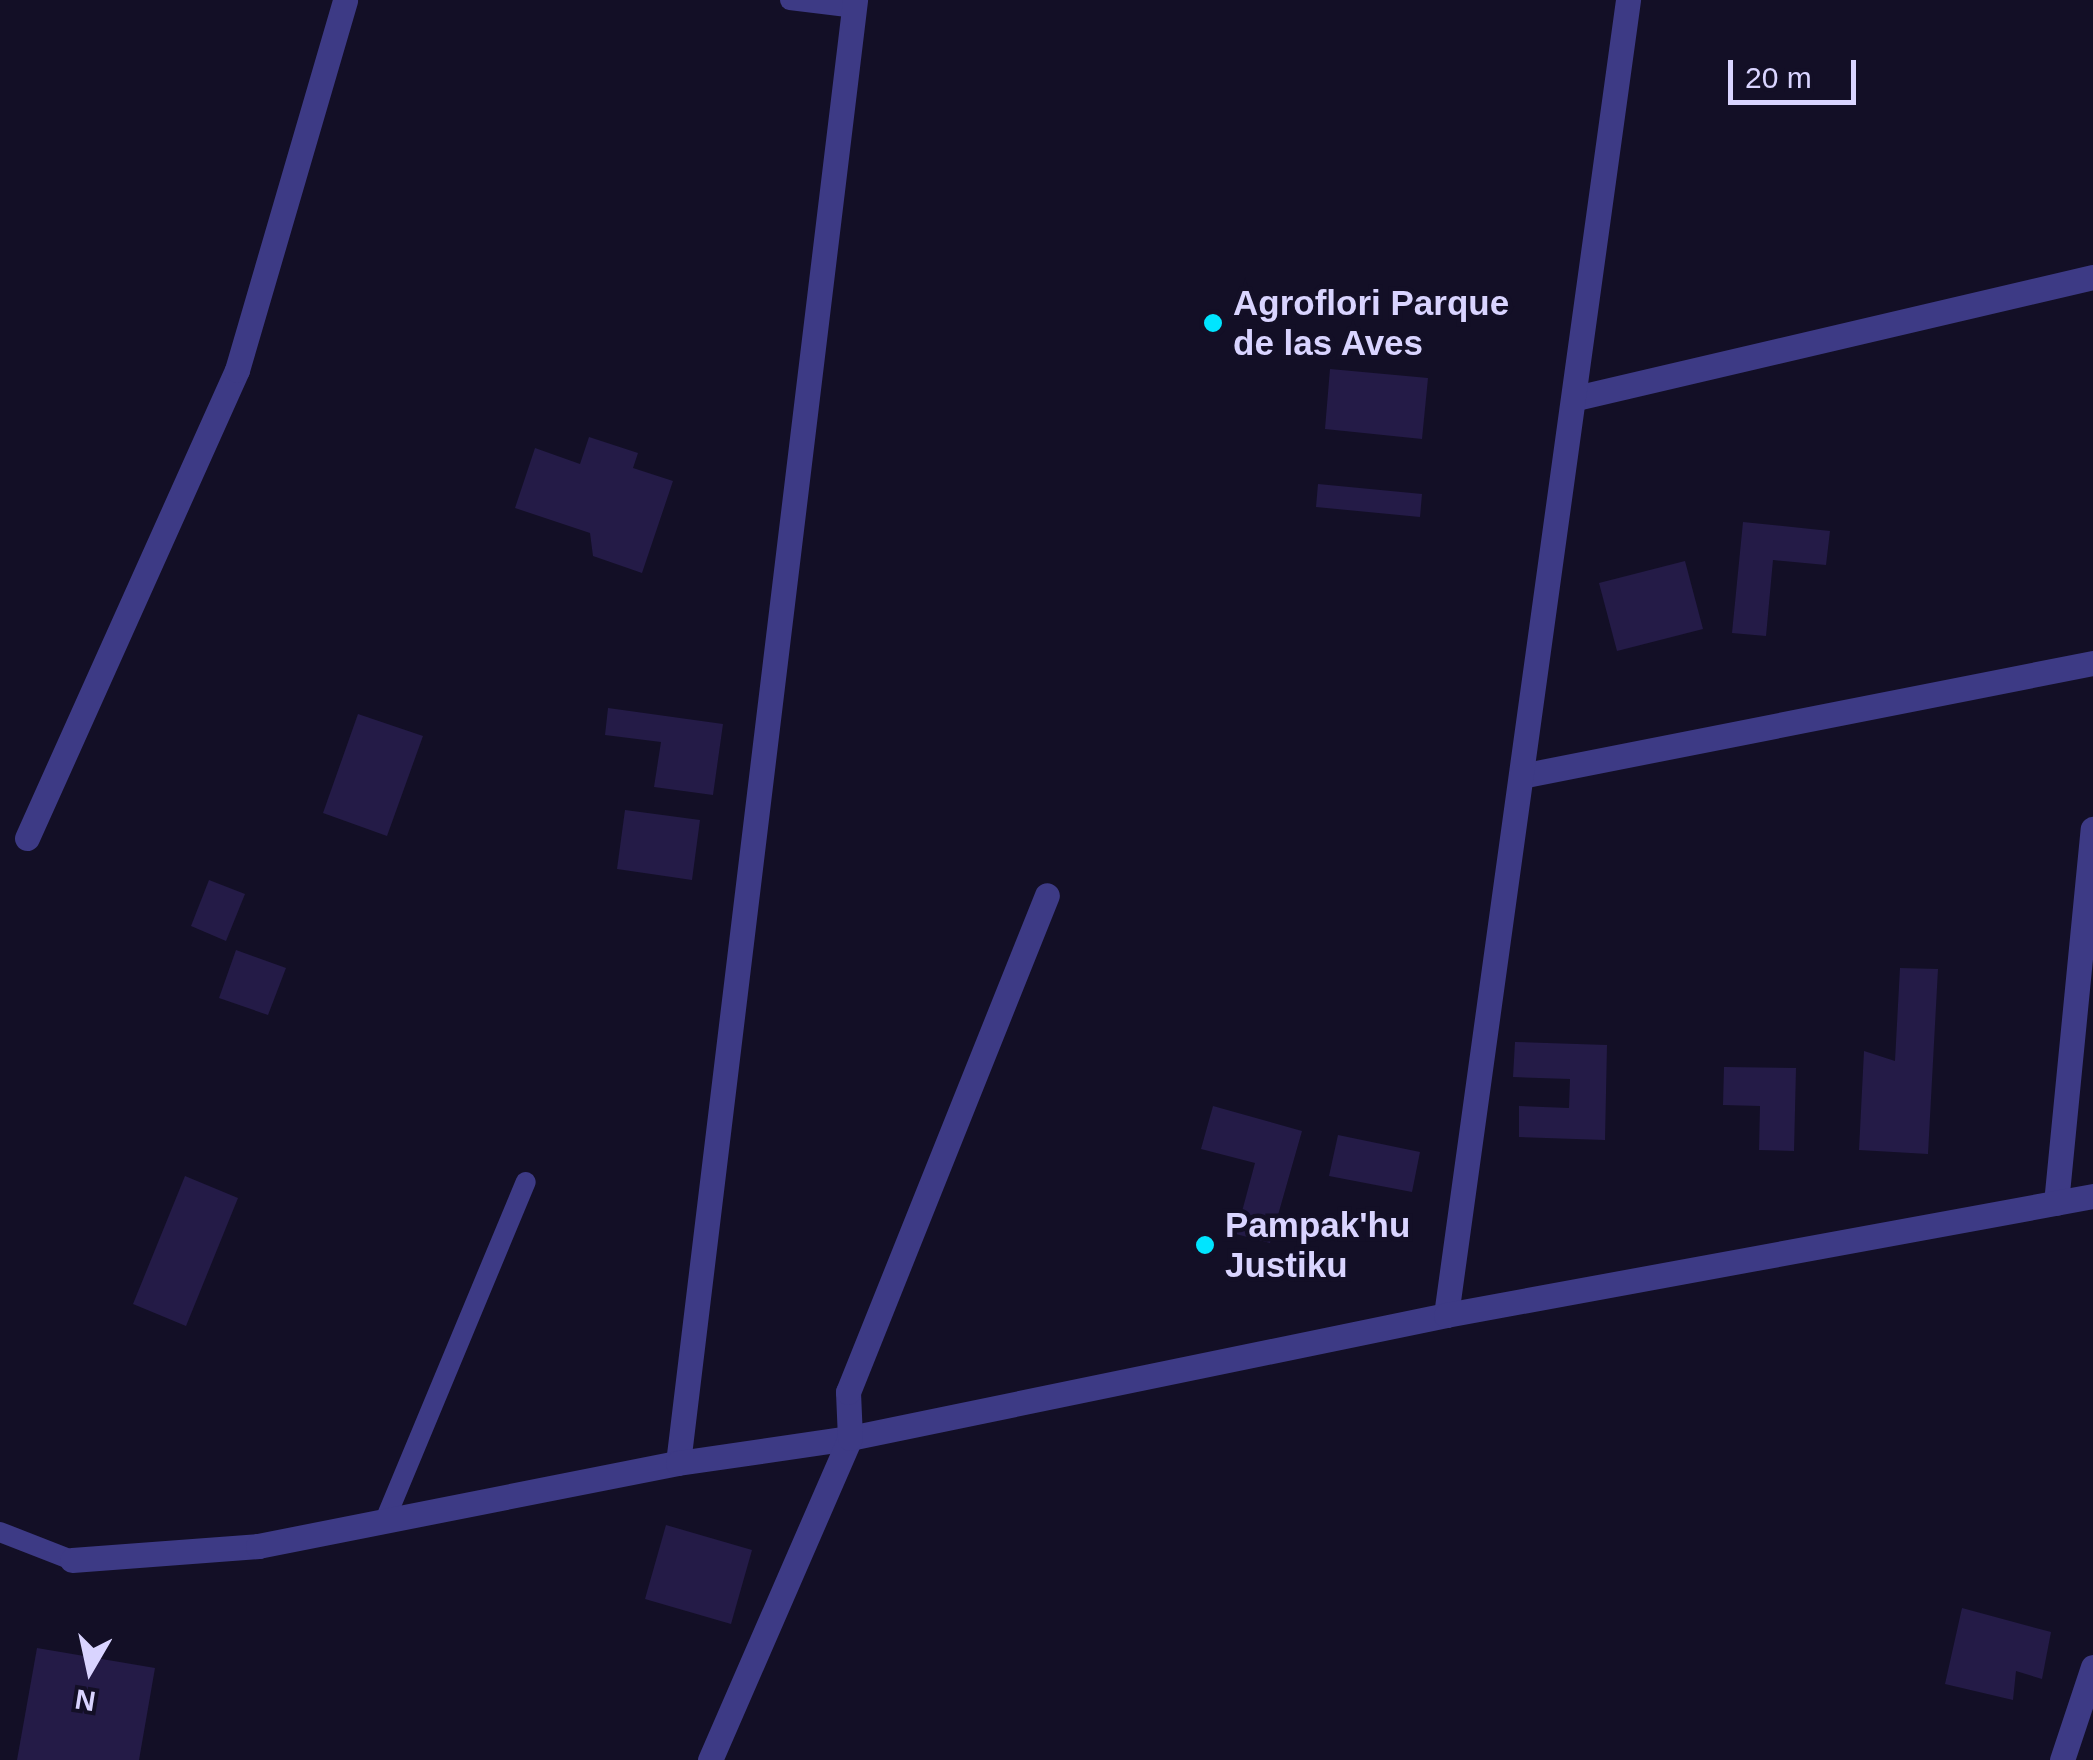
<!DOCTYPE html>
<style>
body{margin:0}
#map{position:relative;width:2093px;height:1760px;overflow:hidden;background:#130f26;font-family:Arial,sans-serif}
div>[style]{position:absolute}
.building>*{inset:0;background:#241b47}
.service>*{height:20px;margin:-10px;padding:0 10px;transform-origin:10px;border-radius:10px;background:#3d3a85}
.minor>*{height:25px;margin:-12.5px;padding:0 12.5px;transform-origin:12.5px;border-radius:12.5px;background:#3d3a85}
.dots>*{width:28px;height:28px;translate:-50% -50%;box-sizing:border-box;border:5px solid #130f26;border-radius:50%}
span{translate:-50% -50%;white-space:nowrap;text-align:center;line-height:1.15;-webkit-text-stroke:9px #130f26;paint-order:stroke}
.poi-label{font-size:35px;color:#d9d4ff;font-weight:700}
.left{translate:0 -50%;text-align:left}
.north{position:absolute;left:40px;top:1620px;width:100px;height:100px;-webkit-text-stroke:8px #130f26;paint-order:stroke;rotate:189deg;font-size:28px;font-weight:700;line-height:40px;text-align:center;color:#d9d4ff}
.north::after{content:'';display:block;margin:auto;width:35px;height:45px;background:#d9d4ff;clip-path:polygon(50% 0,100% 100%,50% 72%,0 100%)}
.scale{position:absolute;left:1728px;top:60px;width:128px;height:45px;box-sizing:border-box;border:5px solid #d9d4ff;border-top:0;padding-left:12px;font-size:30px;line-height:35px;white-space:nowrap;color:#d9d4ff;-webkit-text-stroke:8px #130f26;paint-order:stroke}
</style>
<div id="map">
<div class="building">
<i style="clip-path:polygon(1330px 369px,1428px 378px,1422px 439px,1325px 429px)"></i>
<i style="clip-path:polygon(589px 437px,638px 453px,633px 468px,673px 481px,642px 573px,593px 556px,590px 533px,515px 508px,535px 448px,580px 464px)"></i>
<i style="clip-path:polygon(1318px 484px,1422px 494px,1420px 517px,1316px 507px)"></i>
<i style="clip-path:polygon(1743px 522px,1830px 531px,1826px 565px,1773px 560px,1766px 636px,1732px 633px)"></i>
<i style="clip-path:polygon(1685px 561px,1703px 629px,1617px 651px,1599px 583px)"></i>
<i style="clip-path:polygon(608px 708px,723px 724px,713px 795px,654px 787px,661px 742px,605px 735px)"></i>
<i style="clip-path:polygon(358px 714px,423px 736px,387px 836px,323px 813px)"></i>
<i style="clip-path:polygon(625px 810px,700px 820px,692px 880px,617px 869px)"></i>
<i style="clip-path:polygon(209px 880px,245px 894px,226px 941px,191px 926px)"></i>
<i style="clip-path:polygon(236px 950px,286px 968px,268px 1015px,219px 998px)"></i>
<i style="clip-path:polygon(1900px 968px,1938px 969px,1928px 1154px,1859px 1150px,1864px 1051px,1895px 1061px)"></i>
<i style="clip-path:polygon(1515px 1042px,1607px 1045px,1605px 1140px,1519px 1137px,1519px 1106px,1569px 1108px,1570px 1079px,1513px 1077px)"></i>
<i style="clip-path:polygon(1724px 1067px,1796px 1068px,1794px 1151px,1759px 1150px,1760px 1106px,1723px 1105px)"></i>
<i style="clip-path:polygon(1213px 1106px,1302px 1131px,1270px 1243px,1236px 1234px,1255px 1163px,1201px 1149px)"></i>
<i style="clip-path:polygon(1338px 1135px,1420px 1152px,1412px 1192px,1329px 1176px)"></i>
<i style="clip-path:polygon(185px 1176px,238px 1198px,186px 1326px,133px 1304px)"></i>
<i style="clip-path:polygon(666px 1525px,752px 1550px,731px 1624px,645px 1599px)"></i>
<i style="clip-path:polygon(1962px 1608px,2051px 1632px,2042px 1679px,2016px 1671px,2013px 1700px,1945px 1684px)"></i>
<i style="clip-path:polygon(37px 1648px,155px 1668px,139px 1760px,17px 1760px)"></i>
</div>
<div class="service">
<i style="left:790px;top:0;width:64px;rotate:7.1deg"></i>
<i style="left:385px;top:1520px;width:366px;rotate:-67.4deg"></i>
<i style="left:0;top:1532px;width:77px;rotate:21.3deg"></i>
</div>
<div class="minor">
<i style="left:1576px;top:398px;width:531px;rotate:-13.17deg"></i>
<i style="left:1521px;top:776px;width:583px;rotate:-11.18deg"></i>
<i style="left:27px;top:838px;width:513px;rotate:-65.83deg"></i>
<i style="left:237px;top:370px;width:385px;rotate:-73.7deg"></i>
<i style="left:2056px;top:1203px;width:376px;rotate:-84.4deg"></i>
<i style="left:1446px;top:1315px;width:1328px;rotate:-82.12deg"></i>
<i style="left:678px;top:1463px;width:1474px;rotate:-83.1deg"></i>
<i style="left:72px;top:1560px;width:187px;rotate:-4.3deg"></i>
<i style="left:258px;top:1546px;width:428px;rotate:-11.2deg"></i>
<i style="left:678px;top:1463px;width:174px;rotate:-8.3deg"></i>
<i style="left:850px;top:1438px;width:609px;rotate:-11.66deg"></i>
<i style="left:1446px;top:1315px;width:658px;rotate:-10.42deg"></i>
<i style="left:710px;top:1760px;width:351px;rotate:-66.5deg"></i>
<i style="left:850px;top:1438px;width:46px;rotate:-92.5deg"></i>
<i style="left:848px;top:1392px;width:535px;rotate:-68.18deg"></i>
<i style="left:2062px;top:1760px;width:98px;rotate:-71.6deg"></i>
</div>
<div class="dots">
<i style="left:1213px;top:323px;background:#00e5ff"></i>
<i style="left:1205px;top:1245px;background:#00e5ff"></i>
</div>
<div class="poi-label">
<span class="left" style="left:1233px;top:323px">Agroflori Parque<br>de las Aves</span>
<span class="left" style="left:1225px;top:1245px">Pampak'hu<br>Justiku</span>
</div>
<div class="north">N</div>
<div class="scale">20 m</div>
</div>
